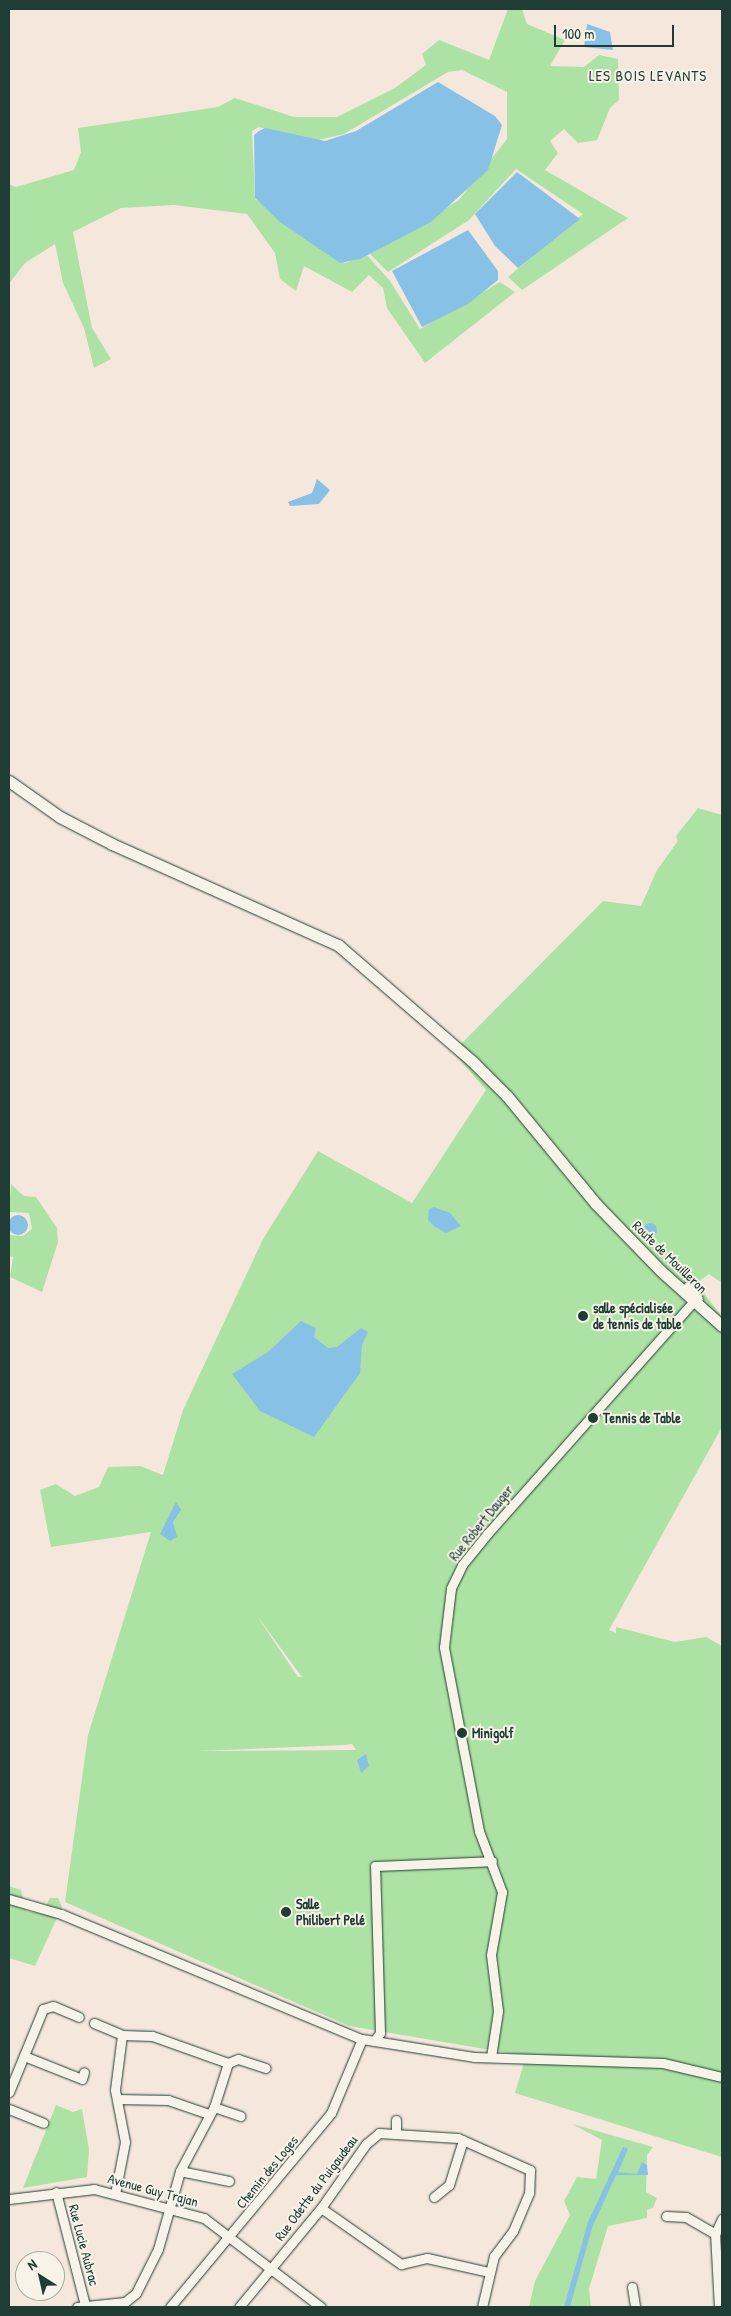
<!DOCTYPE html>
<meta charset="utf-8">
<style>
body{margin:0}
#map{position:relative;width:731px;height:2316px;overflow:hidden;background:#f6e7dd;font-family:"Patrick Hand",sans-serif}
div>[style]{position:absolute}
.green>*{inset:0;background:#ade2a5}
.water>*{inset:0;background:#88c1e6}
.round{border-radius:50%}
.roads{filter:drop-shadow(0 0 1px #1f3d34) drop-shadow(0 0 1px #1f3d34)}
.minor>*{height:9px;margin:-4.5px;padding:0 4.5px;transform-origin:4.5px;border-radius:4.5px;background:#f7f3e8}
.tertiary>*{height:11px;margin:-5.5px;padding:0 5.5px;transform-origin:5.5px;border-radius:5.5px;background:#f7f3e8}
.dots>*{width:14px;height:14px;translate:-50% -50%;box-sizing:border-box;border:2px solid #f7f3e8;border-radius:50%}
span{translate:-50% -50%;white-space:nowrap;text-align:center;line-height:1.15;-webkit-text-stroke:4px #f7f3e8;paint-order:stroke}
.street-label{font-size:14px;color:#1f3d34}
.poi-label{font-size:14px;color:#1f3d34;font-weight:700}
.left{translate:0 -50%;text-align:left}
.neighbourhood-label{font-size:15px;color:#1f3d34;letter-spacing:1px}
.frame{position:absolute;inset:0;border:10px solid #1f3d34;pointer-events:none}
.north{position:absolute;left:15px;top:2251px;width:50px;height:50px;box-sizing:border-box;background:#f7f3e8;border:1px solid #a1aaa0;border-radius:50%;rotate:325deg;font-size:14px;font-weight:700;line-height:20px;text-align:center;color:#1f3d34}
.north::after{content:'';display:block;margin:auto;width:18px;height:22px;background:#1f3d34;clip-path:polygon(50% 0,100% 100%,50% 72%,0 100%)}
.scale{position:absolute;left:554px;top:25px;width:120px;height:22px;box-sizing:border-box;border:2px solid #1f3d34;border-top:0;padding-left:6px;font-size:15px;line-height:18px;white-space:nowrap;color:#1f3d34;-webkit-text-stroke:4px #f7f3e8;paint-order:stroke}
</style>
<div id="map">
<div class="green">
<i style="clip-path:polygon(508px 9px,522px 9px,527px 24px,565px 40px,550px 66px,584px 67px,599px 55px,618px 59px,619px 100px,610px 108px,597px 140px,578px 143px,564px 129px,550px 141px,558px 153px,545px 170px,628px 218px,522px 290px,508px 277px,583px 214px,516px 169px,469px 220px,388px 272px,370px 254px,459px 200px,507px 139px,507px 92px,462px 70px,448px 72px,344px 134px,314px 141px,259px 127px,252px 131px,255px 199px,345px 263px,367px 255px,390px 281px,420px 329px,500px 282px,515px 292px,425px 363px,387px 308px,383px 288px,369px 275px,352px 292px,304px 266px,296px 291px,280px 279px,275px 253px,247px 214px,174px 205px,121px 208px,73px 232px,92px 328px,111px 359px,94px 368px,84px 328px,63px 283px,55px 244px,25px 263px,9px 284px,9px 184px,16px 187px,74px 170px,81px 152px,78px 128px,218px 107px,235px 98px,294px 117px,337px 117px,395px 88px,426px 65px,422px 54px,439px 40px,489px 60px)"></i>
<i style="clip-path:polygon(evenodd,698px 808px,722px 815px,722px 1283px,709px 1274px,698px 1282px,692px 1277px,722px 1317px,722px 1427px,609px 1630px,616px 1633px,616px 1627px,675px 1642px,706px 1637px,722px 1646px,722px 2157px,515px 2093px,526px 2056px,349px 2026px,65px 1902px,88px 1735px,151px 1532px,51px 1547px,40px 1490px,56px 1484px,75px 1496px,99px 1487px,108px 1467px,140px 1466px,163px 1475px,183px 1410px,263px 1239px,318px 1151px,412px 1203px,486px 1090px,453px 1052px,603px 901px,641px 906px,657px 870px,678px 841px,676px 836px,698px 808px,255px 1613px,302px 1677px,298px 1677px,255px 1613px,698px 808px,352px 1744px,356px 1750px,198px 1751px,345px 1745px,352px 1744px)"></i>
<i style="clip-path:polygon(11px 1184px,24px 1196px,36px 1197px,57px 1228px,58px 1242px,42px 1292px,10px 1277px,13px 1257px,9px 1256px,9px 1235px,23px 1236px,32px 1229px,29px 1213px,9px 1212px)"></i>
<i style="clip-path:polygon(9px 1886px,21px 1890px,26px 1911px,42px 1914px,50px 1898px,58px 1898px,62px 1907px,35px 1966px,9px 1958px)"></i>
<i style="clip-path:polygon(56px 2105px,73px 2112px,82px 2109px,89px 2150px,87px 2177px,23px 2188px)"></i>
<i style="clip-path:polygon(572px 2124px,653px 2147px,647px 2155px,646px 2192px,657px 2198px,653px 2208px,647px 2210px,647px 2218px,608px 2226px,589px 2289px,591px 2307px,529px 2307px,535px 2281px,570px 2215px,564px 2201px,577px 2177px,596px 2179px,602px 2140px)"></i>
</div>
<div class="water">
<i style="clip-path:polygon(587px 24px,610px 32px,613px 50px,584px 47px)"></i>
<i style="clip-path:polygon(438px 82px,495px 116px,502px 125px,488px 170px,431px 222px,360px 259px,340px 263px,280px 222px,255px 198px,254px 135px,259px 131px,265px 128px,325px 141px,356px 131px)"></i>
<i style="clip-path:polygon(517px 172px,580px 219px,518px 268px,495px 246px,475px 214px)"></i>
<i style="clip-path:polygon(468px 230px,498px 271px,498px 280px,468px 304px,422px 327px,392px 271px)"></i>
<i style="clip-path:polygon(317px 479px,330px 490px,319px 504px,290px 506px,288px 502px,312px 493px)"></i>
<i style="clip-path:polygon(434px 1207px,450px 1213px,461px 1226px,446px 1233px,434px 1226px,428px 1220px,429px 1209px)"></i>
<i class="round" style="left:8px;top:1215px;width:20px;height:20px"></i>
<i class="round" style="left:643px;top:1223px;width:14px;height:14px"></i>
<i style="clip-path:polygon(301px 1321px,316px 1328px,314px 1337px,328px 1348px,337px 1347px,361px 1328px,368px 1332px,362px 1345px,360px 1373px,314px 1437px,260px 1411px,232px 1374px,268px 1352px)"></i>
<i style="clip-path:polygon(176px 1502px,181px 1510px,173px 1522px,177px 1537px,170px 1541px,160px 1534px)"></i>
<i style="clip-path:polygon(366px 1754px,369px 1766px,361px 1773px,357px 1760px)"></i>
<i style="clip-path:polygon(623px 2147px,628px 2149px,618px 2172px,637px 2174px,642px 2162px,647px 2165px,648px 2175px,616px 2175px,592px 2228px,570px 2307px,564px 2307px,588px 2222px)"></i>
</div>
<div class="roads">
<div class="minor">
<i style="left:688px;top:1286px;width:16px;rotate:52deg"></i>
<i style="left:9px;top:1899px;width:54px;rotate:16.1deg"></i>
<i style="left:61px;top:1914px;width:326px;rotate:22.6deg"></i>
<i style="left:362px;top:2039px;width:113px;rotate:9.1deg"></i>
<i style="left:474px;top:2057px;width:189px;rotate:1.8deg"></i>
<i style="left:663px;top:2063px;width:61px;rotate:13.3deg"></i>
<i style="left:94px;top:2023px;width:30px;rotate:23deg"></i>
<i style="left:374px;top:2041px;width:10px;rotate:-53deg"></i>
<i style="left:380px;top:2033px;width:167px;rotate:-91.7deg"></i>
<i style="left:375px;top:1866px;width:117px;rotate:-2.4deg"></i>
<i style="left:24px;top:2056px;width:62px;rotate:21.6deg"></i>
<i style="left:82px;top:2079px;width:7px;rotate:-74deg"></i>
<i style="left:491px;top:2057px;width:47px;rotate:-81.3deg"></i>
<i style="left:498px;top:2011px;width:56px;rotate:-97.1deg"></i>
<i style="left:491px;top:1955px;width:64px;rotate:-80.1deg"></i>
<i style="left:502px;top:1892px;width:65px;rotate:-110.7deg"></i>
<i style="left:479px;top:1831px;width:187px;rotate:-100.8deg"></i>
<i style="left:444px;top:1647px;width:59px;rotate:-83.2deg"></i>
<i style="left:451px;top:1588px;width:25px;rotate:-64deg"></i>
<i style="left:462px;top:1565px;width:41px;rotate:-50.9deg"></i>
<i style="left:488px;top:1533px;width:314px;rotate:-48.4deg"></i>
<i style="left:228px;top:2063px;width:11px;rotate:-22deg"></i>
<i style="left:238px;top:2059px;width:29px;rotate:18deg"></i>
<i style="left:9px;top:2092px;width:90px;rotate:-67.7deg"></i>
<i style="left:43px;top:2009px;width:10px;rotate:-17deg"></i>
<i style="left:53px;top:2006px;width:28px;rotate:23deg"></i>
<i style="left:117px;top:2099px;width:51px;rotate:1.1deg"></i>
<i style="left:168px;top:2100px;width:43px;rotate:18.9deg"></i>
<i style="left:214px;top:2107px;width:28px;rotate:19deg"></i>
<i style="left:9px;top:2109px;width:37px;rotate:22deg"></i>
<i style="left:396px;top:2134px;width:14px;rotate:-90deg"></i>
<i style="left:180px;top:2171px;width:50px;rotate:11.5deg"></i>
<i style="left:56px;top:2192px;width:117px;rotate:75.6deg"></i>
<i style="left:434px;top:2197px;width:19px;rotate:-39deg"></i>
<i style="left:449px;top:2185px;width:47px;rotate:-72.7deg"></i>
<i style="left:9px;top:2199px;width:86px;rotate:-6.7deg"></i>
<i style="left:94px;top:2189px;width:114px;rotate:14.8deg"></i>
<i style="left:204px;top:2218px;width:147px;rotate:37.3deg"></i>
<i style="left:321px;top:2208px;width:98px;rotate:35deg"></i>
<i style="left:401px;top:2264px;width:27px;rotate:-13deg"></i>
<i style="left:427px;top:2258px;width:64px;rotate:12.7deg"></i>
<i style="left:666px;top:2216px;width:20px;rotate:3deg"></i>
<i style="left:686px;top:2217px;width:34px;rotate:30deg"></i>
<i style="left:632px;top:2287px;width:20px;rotate:81deg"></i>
<i style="left:77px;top:2307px;width:48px;rotate:-5.9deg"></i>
<i style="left:125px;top:2302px;width:14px;rotate:-39deg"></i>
<i style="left:136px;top:2293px;width:49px;rotate:-63.4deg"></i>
<i style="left:158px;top:2249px;width:81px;rotate:-74.2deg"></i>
<i style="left:180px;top:2171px;width:72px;rotate:-62deg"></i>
<i style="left:214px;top:2107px;width:46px;rotate:-72.3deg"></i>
<i style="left:228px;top:2063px;width:81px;rotate:-160.4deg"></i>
<i style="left:152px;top:2036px;width:30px;rotate:-178deg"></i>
<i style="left:122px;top:2035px;width:55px;rotate:97.3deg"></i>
<i style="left:115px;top:2090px;width:53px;rotate:79.1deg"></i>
<i style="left:125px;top:2142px;width:53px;rotate:100.9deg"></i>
<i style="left:170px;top:2307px;width:252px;rotate:-50.3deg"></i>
<i style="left:331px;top:2113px;width:80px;rotate:-67.3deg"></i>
<i style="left:239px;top:2307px;width:129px;rotate:-50.4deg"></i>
<i style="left:321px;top:2208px;width:78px;rotate:-54.9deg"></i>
<i style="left:366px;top:2144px;width:17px;rotate:-40deg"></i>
<i style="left:379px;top:2133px;width:79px;rotate:3.6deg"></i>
<i style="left:458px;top:2138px;width:79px;rotate:24deg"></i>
<i style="left:530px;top:2170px;width:23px;rotate:92deg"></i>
<i style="left:529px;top:2193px;width:41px;rotate:112.8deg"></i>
<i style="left:513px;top:2231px;width:31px;rotate:127deg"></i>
<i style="left:494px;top:2256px;width:52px;rotate:103.2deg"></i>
<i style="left:719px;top:2307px;width:73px;rotate:-93.1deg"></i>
<i style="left:715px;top:2234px;width:17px;rotate:-65deg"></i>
</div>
<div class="tertiary">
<i style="left:9px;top:781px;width:62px;rotate:35.2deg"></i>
<i style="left:60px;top:817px;width:59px;rotate:27.4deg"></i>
<i style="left:112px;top:844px;width:248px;rotate:24.1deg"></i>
<i style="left:338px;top:945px;width:177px;rotate:40.9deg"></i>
<i style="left:472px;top:1061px;width:49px;rotate:45deg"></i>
<i style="left:507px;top:1096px;width:140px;rotate:50.5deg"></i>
<i style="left:596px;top:1204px;width:93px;rotate:45.9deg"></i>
<i style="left:661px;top:1271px;width:82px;rotate:42deg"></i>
</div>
</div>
<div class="dots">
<i style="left:583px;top:1316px;background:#1f3d34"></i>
<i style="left:593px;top:1418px;background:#1f3d34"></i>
<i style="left:462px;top:1733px;background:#1f3d34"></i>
<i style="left:286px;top:1912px;background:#1f3d34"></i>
</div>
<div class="street-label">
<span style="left:670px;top:1257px;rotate:44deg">Route de Mouilleron</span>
<span style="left:481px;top:1523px;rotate:-51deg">Rue Robert Dauger</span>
<span style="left:267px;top:2172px;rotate:-51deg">Chemin des Loges</span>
<span style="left:316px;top:2188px;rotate:-53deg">Rue Odette du Puigaudeau</span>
<span style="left:153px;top:2190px;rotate:15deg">Avenue Guy Trajan</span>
<span style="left:84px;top:2245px;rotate:75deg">Rue Lucie Aubrac</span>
</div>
<div class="poi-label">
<span class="left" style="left:593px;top:1316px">salle spécialisée<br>de tennis de table</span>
<span class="left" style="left:603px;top:1418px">Tennis de Table</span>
<span class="left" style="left:472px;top:1733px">Minigolf</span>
<span class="left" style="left:296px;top:1912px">Salle<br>Philibert Pelé</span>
</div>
<div class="neighbourhood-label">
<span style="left:648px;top:76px">LES BOIS LEVANTS</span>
</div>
<div class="frame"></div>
<div class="north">N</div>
<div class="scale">100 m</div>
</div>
